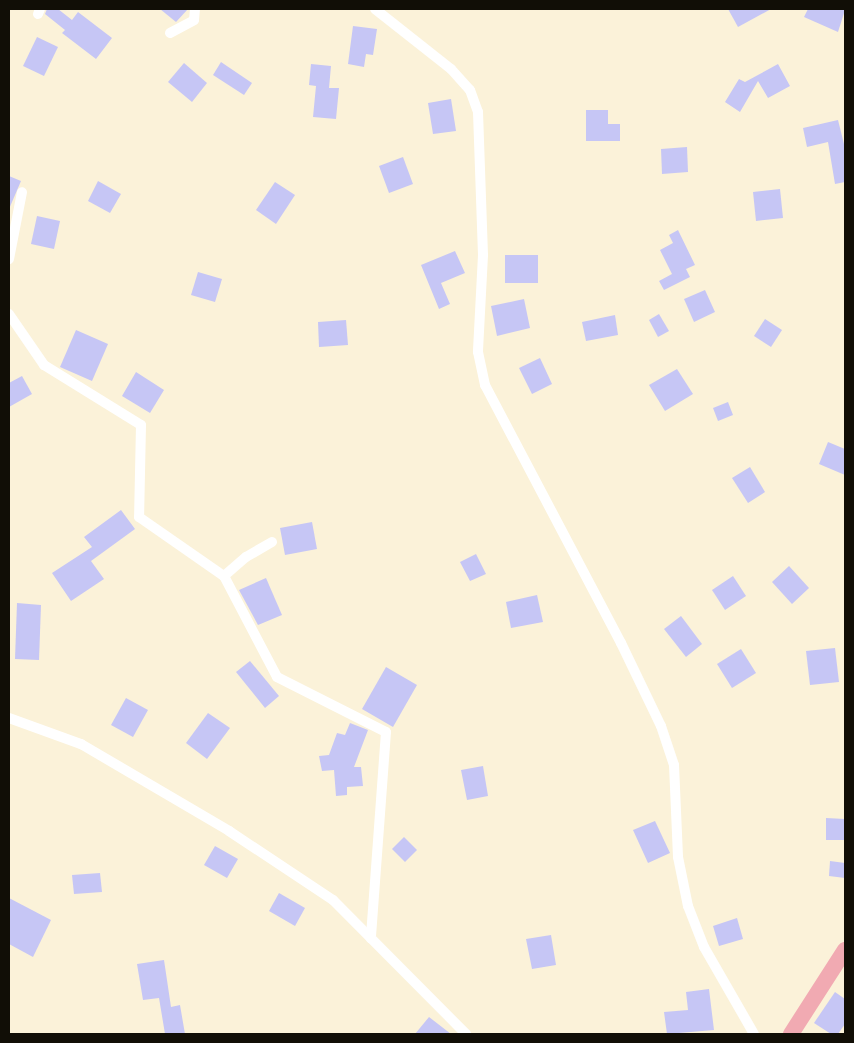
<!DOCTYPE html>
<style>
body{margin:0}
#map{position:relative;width:854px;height:1043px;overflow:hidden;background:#fbf2d9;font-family:Montserrat,sans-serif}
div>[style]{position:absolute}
.building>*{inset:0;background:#c6c6f5}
.street>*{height:10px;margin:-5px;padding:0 5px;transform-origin:5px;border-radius:5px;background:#fff}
.primary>*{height:16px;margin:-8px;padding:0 8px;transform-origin:8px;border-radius:8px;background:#f1aab2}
span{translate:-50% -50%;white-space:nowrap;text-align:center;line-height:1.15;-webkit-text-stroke:5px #fff;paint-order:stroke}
.frame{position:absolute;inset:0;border:10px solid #110e06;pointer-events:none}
</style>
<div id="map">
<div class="building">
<i style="clip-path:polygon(47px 9px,58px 9px,72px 20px,78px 12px,112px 38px,96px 59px,62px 33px,65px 30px,45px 14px)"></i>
<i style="clip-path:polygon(160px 9px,188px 9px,176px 22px)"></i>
<i style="clip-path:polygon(728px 9px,771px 9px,738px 27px)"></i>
<i style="clip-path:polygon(808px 9px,845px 10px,838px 32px,804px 17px)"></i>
<i style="clip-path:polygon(353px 26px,377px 29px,373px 55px,366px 54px,364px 67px,348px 64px)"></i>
<i style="clip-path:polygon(37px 37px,58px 47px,44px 76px,23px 66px)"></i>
<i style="clip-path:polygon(221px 62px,252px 83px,244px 95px,213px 75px)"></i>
<i style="clip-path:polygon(184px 63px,207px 83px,192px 102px,168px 82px)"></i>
<i style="clip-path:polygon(311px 64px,331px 66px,329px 88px,339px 88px,336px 119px,313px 117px,316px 86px,309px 85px)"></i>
<i style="clip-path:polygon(778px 64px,790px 86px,768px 98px,758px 81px,740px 112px,725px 102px,739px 79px,745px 82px)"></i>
<i style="clip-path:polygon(451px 99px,456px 131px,433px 134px,428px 103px)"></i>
<i style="clip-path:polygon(586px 110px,608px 110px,608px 124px,620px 124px,620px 141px,586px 141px)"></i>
<i style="clip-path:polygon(838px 120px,845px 148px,845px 182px,835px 184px,828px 142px,807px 147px,803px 128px)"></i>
<i style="clip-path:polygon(687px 147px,688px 172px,662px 174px,661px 149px)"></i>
<i style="clip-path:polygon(403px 157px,413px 184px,389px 193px,379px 166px)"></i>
<i style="clip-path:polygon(9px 176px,21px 181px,9px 209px)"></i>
<i style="clip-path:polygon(98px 181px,121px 194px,110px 213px,88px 201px)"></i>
<i style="clip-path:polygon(275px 182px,295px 195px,276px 224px,256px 210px)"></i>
<i style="clip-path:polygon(780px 189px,783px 218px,756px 221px,753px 192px)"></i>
<i style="clip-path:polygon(37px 216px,60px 221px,54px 249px,31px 244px)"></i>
<i style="clip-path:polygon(678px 230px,695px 265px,686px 269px,690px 277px,664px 290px,659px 281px,672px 274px,660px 250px,673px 243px,669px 235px)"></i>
<i style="clip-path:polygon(455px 251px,465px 273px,441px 283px,450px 304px,439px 309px,421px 265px)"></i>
<i style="clip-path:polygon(505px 255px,538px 255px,538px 283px,505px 283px)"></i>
<i style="clip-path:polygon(198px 272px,222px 279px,215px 302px,191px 295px)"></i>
<i style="clip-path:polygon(705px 290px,715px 312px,694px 322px,684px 299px)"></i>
<i style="clip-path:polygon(524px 299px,530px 328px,497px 336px,491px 306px)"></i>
<i style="clip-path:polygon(659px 314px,669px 331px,658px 337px,649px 320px)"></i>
<i style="clip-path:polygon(615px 315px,618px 335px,586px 341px,582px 322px)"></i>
<i style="clip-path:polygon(765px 319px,782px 330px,771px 347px,754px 336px)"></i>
<i style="clip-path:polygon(346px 320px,348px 345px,319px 347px,318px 322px)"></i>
<i style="clip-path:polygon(76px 330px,108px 344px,92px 381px,60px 367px)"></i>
<i style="clip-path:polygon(540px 358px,552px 384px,532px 394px,519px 368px)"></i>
<i style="clip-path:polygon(677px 369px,693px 394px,665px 411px,649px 385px)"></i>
<i style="clip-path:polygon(136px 372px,164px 390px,150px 413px,122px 396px)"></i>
<i style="clip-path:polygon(22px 376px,32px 394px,9px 407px,9px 383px)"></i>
<i style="clip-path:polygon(728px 402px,733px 415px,718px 421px,713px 408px)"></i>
<i style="clip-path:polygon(828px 442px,845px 449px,845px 475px,819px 464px)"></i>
<i style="clip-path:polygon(750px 467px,765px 492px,748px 503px,732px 478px)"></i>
<i style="clip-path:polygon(121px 510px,135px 529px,91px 561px,104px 579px,71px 601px,52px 573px,92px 547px,84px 537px)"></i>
<i style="clip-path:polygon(312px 522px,317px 549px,285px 555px,280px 528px)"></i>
<i style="clip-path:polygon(476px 554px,486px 574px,470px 581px,460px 562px)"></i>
<i style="clip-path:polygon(789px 566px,809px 588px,792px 604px,772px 582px)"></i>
<i style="clip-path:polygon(733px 576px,746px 596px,725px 610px,712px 590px)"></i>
<i style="clip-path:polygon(266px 578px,282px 615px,258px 625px,239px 590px)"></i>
<i style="clip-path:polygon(537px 595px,543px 622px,511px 628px,506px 602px)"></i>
<i style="clip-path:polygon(17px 603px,41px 605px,39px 660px,15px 659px)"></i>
<i style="clip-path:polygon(681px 616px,702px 644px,686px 657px,664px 629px)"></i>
<i style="clip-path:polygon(835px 648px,839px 682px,810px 685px,806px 651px)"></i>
<i style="clip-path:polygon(741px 649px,756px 673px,732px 688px,717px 664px)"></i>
<i style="clip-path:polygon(250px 661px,279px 696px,265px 708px,236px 672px)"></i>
<i style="clip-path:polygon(386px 667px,417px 685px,393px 727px,362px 709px)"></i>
<i style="clip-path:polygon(126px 698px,148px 710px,133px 737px,111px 725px)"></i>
<i style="clip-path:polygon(208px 713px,230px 728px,207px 759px,186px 743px)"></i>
<i style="clip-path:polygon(350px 723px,368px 730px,354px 767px,361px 767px,363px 786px,347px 787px,347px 795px,336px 796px,334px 770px,322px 771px,319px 756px,329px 755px,337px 733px,345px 735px)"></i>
<i style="clip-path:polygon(483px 766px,488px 796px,467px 800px,461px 770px)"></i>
<i style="clip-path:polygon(826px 818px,845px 819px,845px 840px,826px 840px)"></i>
<i style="clip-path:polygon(655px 821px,670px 853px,648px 863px,633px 830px)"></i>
<i style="clip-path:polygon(404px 837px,417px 850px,405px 862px,392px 849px)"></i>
<i style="clip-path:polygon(215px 846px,238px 859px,227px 878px,204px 865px)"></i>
<i style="clip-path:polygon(830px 861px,845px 863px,845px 878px,829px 876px)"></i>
<i style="clip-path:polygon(100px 873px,102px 892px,74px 894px,72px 875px)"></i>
<i style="clip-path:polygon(279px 893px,305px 908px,295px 926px,269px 911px)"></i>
<i style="clip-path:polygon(9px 898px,51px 920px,33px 957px,9px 944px)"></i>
<i style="clip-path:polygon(737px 918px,743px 939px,719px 946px,713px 926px)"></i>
<i style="clip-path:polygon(551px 935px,556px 965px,532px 969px,526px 939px)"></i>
<i style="clip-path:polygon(164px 960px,171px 1007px,180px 1005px,185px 1034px,165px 1034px,159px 998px,143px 1000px,137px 964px)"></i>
<i style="clip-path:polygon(709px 989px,714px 1030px,667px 1034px,664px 1012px,688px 1010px,686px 992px)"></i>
<i style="clip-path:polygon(835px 992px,845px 999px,845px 1024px,838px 1034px,831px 1034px,814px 1023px)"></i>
<i style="clip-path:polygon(429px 1017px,451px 1034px,415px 1034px)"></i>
</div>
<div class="street">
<i style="left:375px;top:9px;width:97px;rotate:38.3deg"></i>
<i style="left:451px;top:69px;width:28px;rotate:48deg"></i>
<i style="left:470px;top:90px;width:23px;rotate:70deg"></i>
<i style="left:478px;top:112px;width:143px;rotate:88deg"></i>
<i style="left:483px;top:255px;width:97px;rotate:93deg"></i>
<i style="left:478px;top:352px;width:34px;rotate:78deg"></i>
<i style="left:485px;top:385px;width:292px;rotate:62.2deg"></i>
<i style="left:621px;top:643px;width:92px;rotate:64.3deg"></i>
<i style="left:661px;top:726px;width:41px;rotate:71.6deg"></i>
<i style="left:674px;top:765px;width:92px;rotate:87.5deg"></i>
<i style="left:678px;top:857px;width:50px;rotate:78.5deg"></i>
<i style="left:688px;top:906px;width:44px;rotate:68.7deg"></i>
<i style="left:704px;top:947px;width:100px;rotate:60.1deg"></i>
<i style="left:38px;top:14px;width:5px;rotate:-68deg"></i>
<i style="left:170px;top:33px;width:27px;rotate:-28deg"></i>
<i style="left:194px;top:20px;width:11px;rotate:-85deg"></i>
<i style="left:9px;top:259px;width:68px;rotate:-79deg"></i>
<i style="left:9px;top:314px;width:62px;rotate:55.5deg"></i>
<i style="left:44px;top:365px;width:114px;rotate:31.7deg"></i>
<i style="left:141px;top:425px;width:92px;rotate:91.2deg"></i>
<i style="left:139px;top:517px;width:103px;rotate:34.8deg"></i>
<i style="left:224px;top:576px;width:114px;rotate:62.3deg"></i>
<i style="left:277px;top:677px;width:122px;rotate:26.8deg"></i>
<i style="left:386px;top:732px;width:207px;rotate:94.2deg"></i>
<i style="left:224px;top:576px;width:29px;rotate:-41deg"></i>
<i style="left:246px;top:557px;width:30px;rotate:-30deg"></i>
<i style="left:9px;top:718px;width:77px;rotate:19.9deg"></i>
<i style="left:81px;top:744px;width:172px;rotate:30.4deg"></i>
<i style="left:229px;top:831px;width:125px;rotate:33.6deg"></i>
<i style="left:333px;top:900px;width:189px;rotate:45.2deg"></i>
</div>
<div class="primary">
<i style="left:791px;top:1034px;width:100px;rotate:-57.3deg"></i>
</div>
<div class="frame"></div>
</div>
